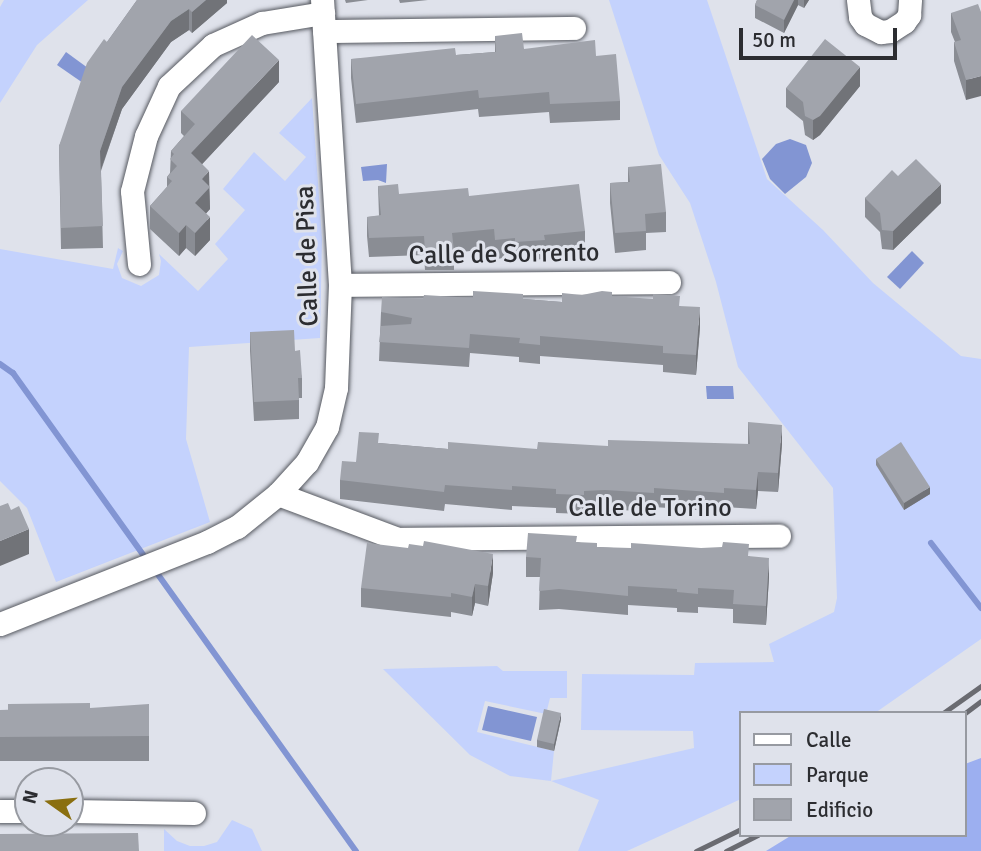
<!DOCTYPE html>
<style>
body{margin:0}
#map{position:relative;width:981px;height:851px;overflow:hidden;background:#dfe2eb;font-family:Signika,sans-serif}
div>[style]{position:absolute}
.green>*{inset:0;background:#c4d2fd}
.forest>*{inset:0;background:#9caff0}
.water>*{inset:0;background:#8295d3}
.stream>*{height:6px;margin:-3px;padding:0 3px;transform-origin:3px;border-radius:3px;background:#8295d3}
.roads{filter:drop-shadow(0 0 2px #565960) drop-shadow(0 0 2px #565960)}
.minor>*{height:23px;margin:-11.5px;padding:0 11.5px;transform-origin:11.5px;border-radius:11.5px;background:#fff}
.rail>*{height:5px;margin:-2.5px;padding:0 2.5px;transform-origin:2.5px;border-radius:2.5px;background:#6a6b71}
.wall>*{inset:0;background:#8a8d94}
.shaded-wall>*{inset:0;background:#717378}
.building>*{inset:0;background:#a1a4ac}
span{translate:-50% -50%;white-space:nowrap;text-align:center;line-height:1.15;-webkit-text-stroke:6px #dfe2eb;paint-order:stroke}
.street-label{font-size:26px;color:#2c2d31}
.legend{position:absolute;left:739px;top:711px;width:228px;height:126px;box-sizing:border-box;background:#dfe2eb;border:2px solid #979aa1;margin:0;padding:9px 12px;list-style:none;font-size:21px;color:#2c2d31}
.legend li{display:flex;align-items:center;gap:14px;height:35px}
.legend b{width:35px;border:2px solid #979aa1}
.north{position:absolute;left:14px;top:767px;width:70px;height:70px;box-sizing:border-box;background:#dfe2eb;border:2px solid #979aa1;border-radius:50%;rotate:285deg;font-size:19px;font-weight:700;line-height:28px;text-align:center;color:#2c2d31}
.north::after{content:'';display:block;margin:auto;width:24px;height:32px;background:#8a6f10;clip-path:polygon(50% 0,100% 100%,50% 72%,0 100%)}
.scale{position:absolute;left:739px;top:28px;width:158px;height:32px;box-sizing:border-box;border:4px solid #2c2d31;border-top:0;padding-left:9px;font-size:21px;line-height:24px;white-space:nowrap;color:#2c2d31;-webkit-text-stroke:5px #dfe2eb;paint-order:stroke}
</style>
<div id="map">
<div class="green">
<i style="clip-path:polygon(4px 0,88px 0,37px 45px,0 103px,0 7px)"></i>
<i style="clip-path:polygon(609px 0,707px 0,767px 179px,823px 230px,873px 283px,961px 356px,981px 359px,981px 639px,875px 713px,741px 713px,741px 799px,627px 851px,578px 851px,599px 800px,551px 781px,510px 776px,470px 755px,383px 669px,497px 666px,503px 671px,567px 671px,567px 698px,550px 698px,546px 714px,485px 701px,477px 732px,554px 751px,551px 781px,694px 748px,693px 731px,581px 730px,582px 674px,694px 675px,695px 663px,774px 662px,769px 644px,834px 612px,837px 598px,833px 488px,738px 367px,716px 282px,690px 203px,659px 155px)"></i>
<i style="clip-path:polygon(312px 98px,322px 239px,320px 338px,189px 347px,186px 439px,210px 522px,56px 582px,27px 508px,0 481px,0 249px,113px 269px,118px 248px,123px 251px,117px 264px,122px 278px,141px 286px,159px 275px,161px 261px,159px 254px,198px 291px,228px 259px,215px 244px,245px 210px,223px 189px,254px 152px,285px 181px,306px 157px,279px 133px)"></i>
<i style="clip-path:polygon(232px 820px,252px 829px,262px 851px,164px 851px,164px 829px,177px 841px,190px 846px,204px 846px,217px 842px)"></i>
</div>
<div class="forest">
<i style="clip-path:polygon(981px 758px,981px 851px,766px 851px,792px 835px,965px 835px,965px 764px)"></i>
</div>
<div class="water">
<i style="clip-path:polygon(66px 52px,92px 71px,83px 83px,57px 65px)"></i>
<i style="clip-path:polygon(790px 139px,806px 145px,812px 163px,806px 177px,785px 194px,770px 179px,762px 159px,776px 144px)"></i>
<i style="clip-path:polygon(387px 164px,386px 183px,378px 180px,363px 181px,361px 167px)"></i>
<i style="clip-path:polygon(912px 251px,924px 263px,900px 289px,887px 277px)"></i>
<i style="clip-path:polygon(706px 386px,733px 386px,734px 399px,707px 399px)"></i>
<i style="clip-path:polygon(488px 706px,537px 717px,531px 741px,482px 730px)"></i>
</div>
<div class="stream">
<i style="left:0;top:364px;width:16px;rotate:35deg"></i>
<i style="left:13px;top:373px;width:230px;rotate:54.4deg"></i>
<i style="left:931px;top:543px;width:82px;rotate:52.4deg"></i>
<i style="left:154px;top:569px;width:347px;rotate:54.4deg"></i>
</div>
<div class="roads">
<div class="minor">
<i style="left:858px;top:0;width:17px;rotate:83deg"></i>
<i style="left:860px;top:17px;width:9px;rotate:54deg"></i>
<i style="left:865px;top:24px;width:18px;rotate:27deg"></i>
<i style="left:881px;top:32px;width:9px;rotate:-6deg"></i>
<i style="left:890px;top:31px;width:17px;rotate:-33deg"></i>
<i style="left:904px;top:22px;width:9px;rotate:-54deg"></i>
<i style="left:909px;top:15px;width:15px;rotate:-86deg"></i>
<i style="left:324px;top:31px;width:250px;rotate:-0.7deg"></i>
<i style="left:139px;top:264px;width:73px;rotate:-95.5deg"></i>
<i style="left:132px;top:191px;width:57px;rotate:-75.7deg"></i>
<i style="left:146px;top:136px;width:55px;rotate:-65.3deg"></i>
<i style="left:169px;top:86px;width:60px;rotate:-43deg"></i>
<i style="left:213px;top:45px;width:54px;rotate:-24.2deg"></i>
<i style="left:262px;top:23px;width:62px;rotate:-9.3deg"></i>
<i style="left:340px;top:285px;width:329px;rotate:-0.5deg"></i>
<i style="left:278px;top:494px;width:128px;rotate:20.6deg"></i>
<i style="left:398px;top:539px;width:381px;rotate:-0.5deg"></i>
<i style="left:0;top:624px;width:223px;rotate:-21.6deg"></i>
<i style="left:207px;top:542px;width:34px;rotate:-27deg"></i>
<i style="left:237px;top:527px;width:53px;rotate:-38.8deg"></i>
<i style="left:278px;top:494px;width:43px;rotate:-47.8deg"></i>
<i style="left:307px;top:462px;width:40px;rotate:-60.3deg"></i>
<i style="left:327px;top:427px;width:40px;rotate:-77deg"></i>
<i style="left:336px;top:388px;width:103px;rotate:-87.8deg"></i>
<i style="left:340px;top:285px;width:286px;rotate:-93.6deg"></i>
<i style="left:0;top:811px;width:28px"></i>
<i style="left:70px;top:811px;width:124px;rotate:0.9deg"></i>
</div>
</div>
<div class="rail">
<i style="left:943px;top:713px;width:47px;rotate:-35.4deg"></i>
<i style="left:965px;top:713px;width:20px;rotate:-37deg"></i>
<i style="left:696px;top:851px;width:50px;rotate:-26.1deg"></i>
<i style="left:726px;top:851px;width:36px;rotate:-27deg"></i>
</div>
<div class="wall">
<i style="clip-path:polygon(137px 0,227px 0,227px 3px,192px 33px,189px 30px,171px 42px,122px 109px,101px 171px,103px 248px,61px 249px,59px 146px,107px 42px)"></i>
<i style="clip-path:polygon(345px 0,368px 0,346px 3px)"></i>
<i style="clip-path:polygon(399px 0,428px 0,400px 3px)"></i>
<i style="clip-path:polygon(757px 0,809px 0,804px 8px,798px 5px,784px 33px,755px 18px,755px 5px)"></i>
<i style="clip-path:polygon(981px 12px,966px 100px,954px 61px,954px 42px,955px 42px,951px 32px,951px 13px)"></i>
<i style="clip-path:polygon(495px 36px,524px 49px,596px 56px,620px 101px,620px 120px,550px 123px,549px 112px,479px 117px,478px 109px,356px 123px,351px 78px,351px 59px,456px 55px,495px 52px)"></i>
<i style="clip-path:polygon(279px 82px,202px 164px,209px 186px,210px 209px,206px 213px,210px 240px,195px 256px,186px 248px,179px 256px,150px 229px,150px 206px,167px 187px,167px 177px,170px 173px,171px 151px,184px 136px,181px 133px,181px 111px)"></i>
<i style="clip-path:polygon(860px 86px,820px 135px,813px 140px,805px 135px,803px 121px,786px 107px,786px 88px)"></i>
<i style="clip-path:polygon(628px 167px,666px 212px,666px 232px,646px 233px,646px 250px,615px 253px,610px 203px,610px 183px,628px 182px)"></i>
<i style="clip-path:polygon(898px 176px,941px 203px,893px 250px,882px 249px,880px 232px,865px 217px,865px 198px)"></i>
<i style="clip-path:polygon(378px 186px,399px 194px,469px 196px,585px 231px,585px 250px,545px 254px,545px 259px,515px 261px,515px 257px,495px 259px,494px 248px,454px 253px,454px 270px,425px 270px,424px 255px,369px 257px,367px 236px,367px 217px,379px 216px)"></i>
<i style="clip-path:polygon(582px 295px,612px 296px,680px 306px,700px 327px,696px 375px,663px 372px,663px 365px,540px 356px,540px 364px,519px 362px,519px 357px,470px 353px,469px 367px,379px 361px,381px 312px,423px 299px,473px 298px,523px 299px,562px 302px)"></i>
<i style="clip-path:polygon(250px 332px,295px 351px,302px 378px,302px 398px,299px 398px,299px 419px,254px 421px,250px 351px)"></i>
<i style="clip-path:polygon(748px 422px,782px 444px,778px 492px,758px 491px,756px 509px,724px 507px,724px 512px,654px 507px,654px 512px,605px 509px,584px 510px,584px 514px,556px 513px,556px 508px,512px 506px,512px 510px,445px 504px,444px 511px,340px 499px,340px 480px,356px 462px,379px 443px,448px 449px,537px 449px,748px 444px)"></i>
<i style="clip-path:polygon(876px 459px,930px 494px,904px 510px,876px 465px)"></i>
<i style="clip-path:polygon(577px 542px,597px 547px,749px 556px,769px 577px,766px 625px,733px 623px,733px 609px,698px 607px,698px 613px,677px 612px,677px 608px,628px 605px,628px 615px,559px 609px,539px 610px,540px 577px,526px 577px,526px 557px)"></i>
<i style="clip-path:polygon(493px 573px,488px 606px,475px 603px,472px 616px,451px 612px,451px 617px,361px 607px,361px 588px)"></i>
<i style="clip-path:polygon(90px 708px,149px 729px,149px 761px,0 761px,0 710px)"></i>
<i style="clip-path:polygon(561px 719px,554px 751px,537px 747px,537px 740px)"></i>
</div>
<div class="shaded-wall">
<i style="clip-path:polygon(206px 0,227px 0,227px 3px,192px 33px,192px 12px)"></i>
<i style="clip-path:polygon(794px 0,798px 0,798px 5px,784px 33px,784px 20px)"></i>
<i style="clip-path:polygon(804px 0,809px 0,804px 8px)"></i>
<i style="clip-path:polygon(189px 9px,189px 30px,171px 42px,122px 109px,100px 172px,100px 151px,122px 87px,171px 21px)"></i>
<i style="clip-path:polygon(279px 60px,279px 82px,191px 176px,191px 153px)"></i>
<i style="clip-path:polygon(860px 67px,860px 86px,820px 135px,813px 140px,813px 120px)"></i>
<i style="clip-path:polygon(981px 76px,981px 96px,966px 100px,966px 80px)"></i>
<i style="clip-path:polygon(209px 171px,210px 209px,195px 226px,195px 203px,202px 179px)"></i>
<i style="clip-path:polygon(941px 184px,941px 203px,893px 250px,893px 231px)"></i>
<i style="clip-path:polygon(210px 217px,210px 240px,195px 256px,195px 233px)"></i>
<i style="clip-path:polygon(186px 225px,186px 248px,179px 256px,179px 233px)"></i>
<i style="clip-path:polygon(700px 307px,700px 327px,696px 375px,696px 355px)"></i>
<i style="clip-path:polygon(782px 425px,782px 444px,778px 492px,778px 473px)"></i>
<i style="clip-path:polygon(758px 472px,758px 491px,756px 509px,756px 490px)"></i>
<i style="clip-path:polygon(930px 487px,930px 494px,904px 510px,904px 503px)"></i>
<i style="clip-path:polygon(29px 529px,29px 554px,0 566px,0 541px)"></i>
<i style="clip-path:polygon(493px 554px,493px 573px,488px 606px,488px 586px)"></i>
<i style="clip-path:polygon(769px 558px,769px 577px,766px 625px,766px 606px)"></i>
<i style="clip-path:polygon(475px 584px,475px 603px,472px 616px,472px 597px)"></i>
<i style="clip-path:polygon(561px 713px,561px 719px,554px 751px,554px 744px)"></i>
</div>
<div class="building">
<i style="clip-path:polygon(137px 0,206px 0,192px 12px,189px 9px,171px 21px,122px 87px,100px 151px,103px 226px,61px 228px,59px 146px,87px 63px,104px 39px,107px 42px)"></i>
<i style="clip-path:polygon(757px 0,794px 0,784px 20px,755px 5px)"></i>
<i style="clip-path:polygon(978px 4px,981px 12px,981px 76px,966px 80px,954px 42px,961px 40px,951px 13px)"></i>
<i style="clip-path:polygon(522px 33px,524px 49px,595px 40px,596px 56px,616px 54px,620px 101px,550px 104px,549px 92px,479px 98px,478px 90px,356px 104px,351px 59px,455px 48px,456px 55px,496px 52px,495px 36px)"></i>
<i style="clip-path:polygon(252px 35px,279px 60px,191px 153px,209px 171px,202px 179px,210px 187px,195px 203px,210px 217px,195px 233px,186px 225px,179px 233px,150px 206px,172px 181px,167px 177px,177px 166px,170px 159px,174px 154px,171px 151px,195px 124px,181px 111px)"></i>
<i style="clip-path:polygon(825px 39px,860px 67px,820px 116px,813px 120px,805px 116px,803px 102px,786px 88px)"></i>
<i style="clip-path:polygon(916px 159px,941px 184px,893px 231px,882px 230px,880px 213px,865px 198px,892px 170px,898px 176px)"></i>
<i style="clip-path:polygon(661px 164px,666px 212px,645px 214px,646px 231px,615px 233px,610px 183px,630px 182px,628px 167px)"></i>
<i style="clip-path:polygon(398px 184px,399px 194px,468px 188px,469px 196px,579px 184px,585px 231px,544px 235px,545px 240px,515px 242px,515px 238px,495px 240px,494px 229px,452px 233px,454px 251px,425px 251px,424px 236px,369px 238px,367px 217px,381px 215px,378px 186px)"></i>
<i style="clip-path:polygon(473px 291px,523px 294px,523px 299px,562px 302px,562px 293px,582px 295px,602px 291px,612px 292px,612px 296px,653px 299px,653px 294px,680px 296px,679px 306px,700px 307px,696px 355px,663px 353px,663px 346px,540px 336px,540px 345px,519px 343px,520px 338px,470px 334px,469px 348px,379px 342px,381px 326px,411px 324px,412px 318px,381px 312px,382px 297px,423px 299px,424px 295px,473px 298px)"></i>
<i style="clip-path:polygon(294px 330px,295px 351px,300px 350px,302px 378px,298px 378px,299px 400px,254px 402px,250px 332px)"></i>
<i style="clip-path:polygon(748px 422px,782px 425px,778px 473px,758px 472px,756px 490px,724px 488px,724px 493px,654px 488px,654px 493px,605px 490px,584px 491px,584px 495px,556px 494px,556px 489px,512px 486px,512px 490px,445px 485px,444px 492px,340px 480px,342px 461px,356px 462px,359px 432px,379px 433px,378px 443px,448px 449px,448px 442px,537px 449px,538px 442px,608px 446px,608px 440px,750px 444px)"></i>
<i style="clip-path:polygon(901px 442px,930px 487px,904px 503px,876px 459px)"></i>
<i style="clip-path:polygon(8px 503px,11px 510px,19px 506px,29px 529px,0 541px,0 506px)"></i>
<i style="clip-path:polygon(528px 533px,577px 536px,576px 542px,597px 543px,597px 547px,631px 548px,631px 543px,701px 548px,722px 547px,723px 542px,749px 544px,748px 556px,769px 558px,766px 606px,733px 604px,734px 590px,698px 588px,698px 594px,677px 592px,677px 589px,628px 586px,628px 596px,559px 589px,539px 591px,541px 558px,526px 557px)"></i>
<i style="clip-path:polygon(424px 541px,493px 554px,488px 586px,475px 584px,472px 597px,451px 593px,451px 597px,361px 588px,367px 543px,408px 548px,409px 544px,423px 546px)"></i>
<i style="clip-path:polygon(90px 703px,90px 708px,149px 704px,149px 736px,0 737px,0 710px,8px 710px,8px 704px)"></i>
<i style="clip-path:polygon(544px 709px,561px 713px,554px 744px,537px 740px)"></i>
<i style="clip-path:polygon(138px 833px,139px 851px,0 851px,0 834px)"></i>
</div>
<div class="street-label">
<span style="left:504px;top:255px;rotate:-1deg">Calle de Sorrento</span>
<span style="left:308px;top:256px;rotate:-92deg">Calle de Pisa</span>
<span style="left:650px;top:509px">Calle de Torino</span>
</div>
<ul class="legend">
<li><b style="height:9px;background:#fff"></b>Calle</li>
<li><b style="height:19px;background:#c4d2fd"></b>Parque</li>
<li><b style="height:19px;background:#a1a4ac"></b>Edificio</li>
</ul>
<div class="north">N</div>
<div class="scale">50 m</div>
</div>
